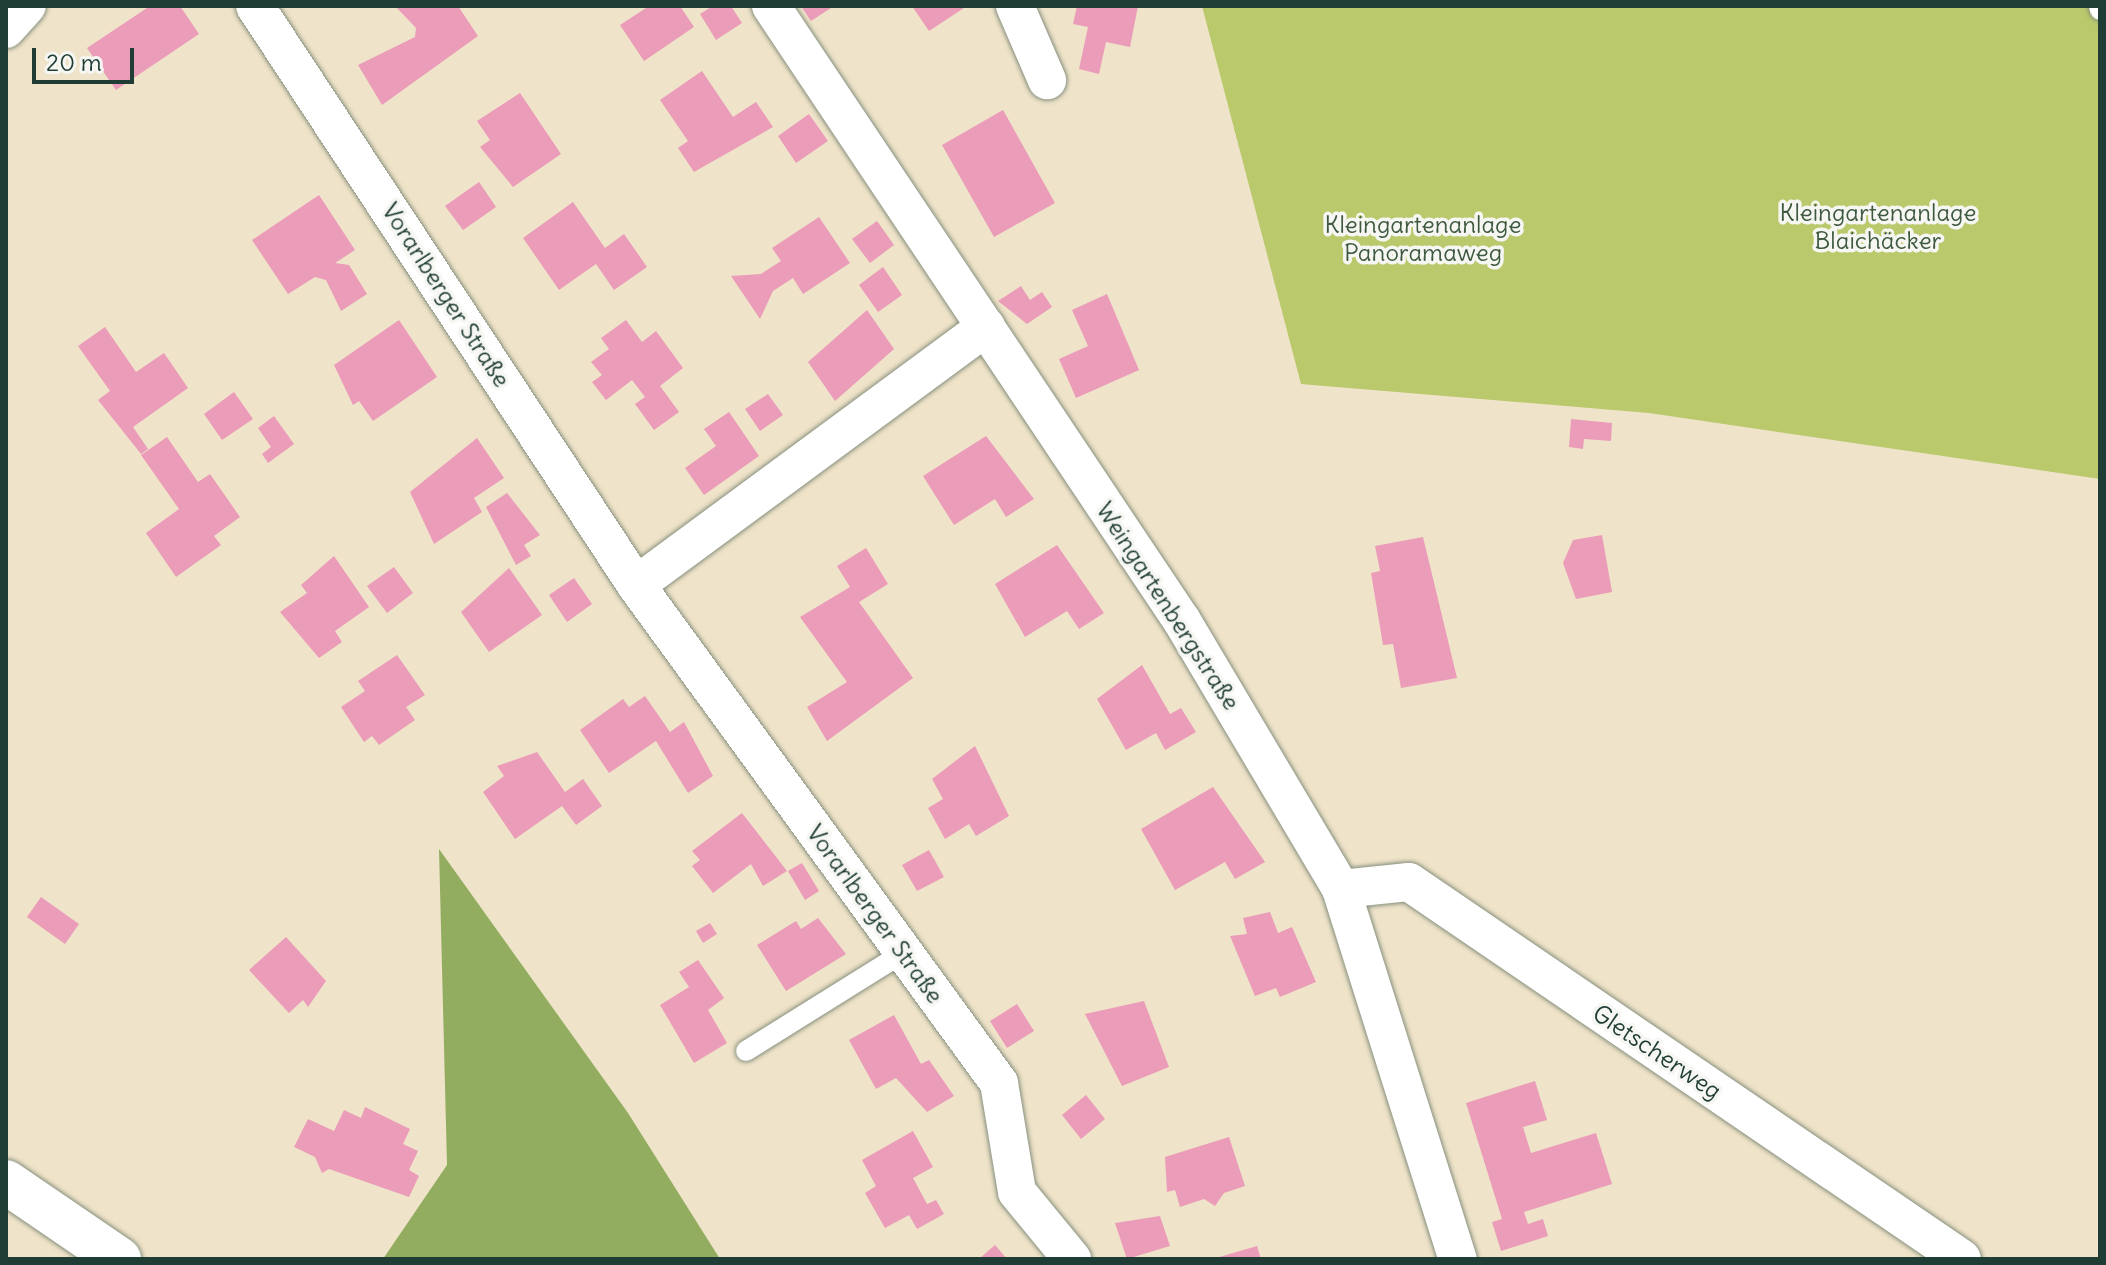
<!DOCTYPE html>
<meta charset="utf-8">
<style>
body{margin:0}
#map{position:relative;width:2106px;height:1265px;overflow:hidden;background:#efe3c9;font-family:Delius,sans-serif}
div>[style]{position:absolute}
.green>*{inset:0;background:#b9c96c}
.forest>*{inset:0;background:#92ad60}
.building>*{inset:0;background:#eb9cb9}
.roads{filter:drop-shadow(0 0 2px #87907e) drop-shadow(0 0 2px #87907e)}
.lane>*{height:20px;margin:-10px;padding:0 10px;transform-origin:10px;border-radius:10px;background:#fff}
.street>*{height:38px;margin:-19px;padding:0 19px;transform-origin:19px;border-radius:19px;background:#fff}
.primary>*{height:44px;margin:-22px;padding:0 22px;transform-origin:22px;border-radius:22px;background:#fff}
span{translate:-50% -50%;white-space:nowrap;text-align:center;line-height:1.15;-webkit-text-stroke:7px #f6f6f2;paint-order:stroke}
.park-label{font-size:24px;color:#3e593f}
.street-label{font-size:24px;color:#1f3d34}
.frame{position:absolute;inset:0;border:8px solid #1f3d34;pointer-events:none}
.scale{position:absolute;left:32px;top:48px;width:102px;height:36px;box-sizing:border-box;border:4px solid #1f3d34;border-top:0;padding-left:10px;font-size:24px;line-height:28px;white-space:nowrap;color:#1f3d34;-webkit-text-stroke:6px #f6f6f2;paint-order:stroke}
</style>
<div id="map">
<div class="green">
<i style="clip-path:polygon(1202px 6px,2100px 6px,2100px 479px,1649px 413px,1301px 384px)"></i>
</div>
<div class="forest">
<i style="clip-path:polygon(439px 849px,628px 1113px,720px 1259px,383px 1259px,447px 1165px)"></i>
</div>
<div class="building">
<i style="clip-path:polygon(150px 6px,180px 6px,199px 34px,116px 90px,87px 48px)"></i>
<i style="clip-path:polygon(395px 6px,458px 6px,478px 36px,382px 105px,358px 65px,415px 37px,416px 28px)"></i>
<i style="clip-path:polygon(649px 6px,680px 6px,694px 27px,644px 61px,620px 25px)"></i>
<i style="clip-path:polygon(713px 6px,731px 6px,742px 23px,716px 40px,700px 14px)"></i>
<i style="clip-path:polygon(801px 6px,834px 6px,811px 21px)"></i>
<i style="clip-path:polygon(912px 6px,967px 6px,929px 31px)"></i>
<i style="clip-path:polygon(1077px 6px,1138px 6px,1130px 47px,1106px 42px,1099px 74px,1079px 69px,1088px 27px,1073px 24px)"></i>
<i style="clip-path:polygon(702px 71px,733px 117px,756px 102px,773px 127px,694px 172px,678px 148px,688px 141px,660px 100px)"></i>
<i style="clip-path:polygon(520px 93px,561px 154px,513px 187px,480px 147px,490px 140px,477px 121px)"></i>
<i style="clip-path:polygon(1003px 110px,1055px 203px,994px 237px,942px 145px)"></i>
<i style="clip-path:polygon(809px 114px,828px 141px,796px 163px,778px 136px)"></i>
<i style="clip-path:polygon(479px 182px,496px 207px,463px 230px,445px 206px)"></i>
<i style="clip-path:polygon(319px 195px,355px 250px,335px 263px,349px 265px,367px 294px,341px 311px,326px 280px,315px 277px,288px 294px,252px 240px)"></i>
<i style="clip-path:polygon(573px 202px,605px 248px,624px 234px,647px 267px,614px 290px,596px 264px,559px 290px,523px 238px)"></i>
<i style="clip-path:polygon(819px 217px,850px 263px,803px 294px,793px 278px,773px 291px,760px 319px,731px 276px,761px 274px,781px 261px,772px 248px)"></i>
<i style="clip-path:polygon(877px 221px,894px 245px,870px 263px,852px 239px)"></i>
<i style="clip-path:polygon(883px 267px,902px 295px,878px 312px,859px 285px)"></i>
<i style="clip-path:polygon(1021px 286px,1030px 300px,1042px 292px,1052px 307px,1027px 324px,998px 301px)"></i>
<i style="clip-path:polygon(1107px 294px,1139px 370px,1076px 398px,1059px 359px,1088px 346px,1072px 310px)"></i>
<i style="clip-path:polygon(867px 310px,894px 349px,835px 401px,808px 362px)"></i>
<i style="clip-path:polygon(399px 320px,437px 377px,373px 421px,359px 401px,353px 405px,334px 365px)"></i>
<i style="clip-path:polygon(626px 320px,642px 342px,656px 331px,683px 368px,660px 386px,679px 412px,654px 430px,635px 404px,645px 397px,632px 380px,606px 400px,592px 382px,602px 375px,591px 362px,609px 349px,601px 338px)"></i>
<i style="clip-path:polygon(105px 327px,136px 372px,164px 353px,188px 388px,133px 427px,148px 449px,141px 454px,98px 400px,110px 391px,78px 346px)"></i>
<i style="clip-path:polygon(234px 392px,253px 419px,222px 440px,204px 414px)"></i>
<i style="clip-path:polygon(768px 394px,783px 415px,760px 431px,745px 409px)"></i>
<i style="clip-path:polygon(729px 412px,759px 456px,704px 495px,685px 468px,716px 446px,704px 429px)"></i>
<i style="clip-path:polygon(274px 416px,294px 444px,268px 463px,262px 454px,271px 447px,258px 428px)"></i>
<i style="clip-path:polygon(1571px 419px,1612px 423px,1611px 441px,1584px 439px,1583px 449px,1569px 447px)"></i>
<i style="clip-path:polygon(986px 436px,1034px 499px,1006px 517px,995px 499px,954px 525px,923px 476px)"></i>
<i style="clip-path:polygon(167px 437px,198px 482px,210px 474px,240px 517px,214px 536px,221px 545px,176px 577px,146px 533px,179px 509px,141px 455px)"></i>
<i style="clip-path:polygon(477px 438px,504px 478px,474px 498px,482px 512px,434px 544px,410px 492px)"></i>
<i style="clip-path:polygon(507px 493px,540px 535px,524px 545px,531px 556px,516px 565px,486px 507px)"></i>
<i style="clip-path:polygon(1602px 535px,1612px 592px,1576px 599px,1563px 563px,1573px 540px)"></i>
<i style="clip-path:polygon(1423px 537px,1457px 678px,1401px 688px,1393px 644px,1383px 645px,1371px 573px,1380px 571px,1375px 546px)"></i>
<i style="clip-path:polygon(1057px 545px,1104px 613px,1079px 629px,1067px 611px,1025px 637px,995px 584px)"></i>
<i style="clip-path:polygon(866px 548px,888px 584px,859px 602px,913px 678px,827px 741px,807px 707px,847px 682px,800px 617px,850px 587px,837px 566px)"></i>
<i style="clip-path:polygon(334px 556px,369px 607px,335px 631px,342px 642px,319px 658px,280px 612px,307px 593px,301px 585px)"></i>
<i style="clip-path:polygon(394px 567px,413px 593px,387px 613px,367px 586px)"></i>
<i style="clip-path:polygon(509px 568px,542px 615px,489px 652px,461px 612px)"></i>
<i style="clip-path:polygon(574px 578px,592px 604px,567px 622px,549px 595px)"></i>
<i style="clip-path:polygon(397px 655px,425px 695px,406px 707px,415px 720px,379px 745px,372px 736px,364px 742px,341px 707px,365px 691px,358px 681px)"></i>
<i style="clip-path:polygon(1142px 665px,1170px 714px,1181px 708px,1196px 732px,1165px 750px,1156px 733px,1126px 750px,1097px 699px)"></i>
<i style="clip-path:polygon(645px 696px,670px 732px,684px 722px,713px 776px,688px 793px,656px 741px,609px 773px,580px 730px,623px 699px,629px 707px)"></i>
<i style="clip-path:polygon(975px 746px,1009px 816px,976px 836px,969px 824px,945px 839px,928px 808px,943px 799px,932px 779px)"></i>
<i style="clip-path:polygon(537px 752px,565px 792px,583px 779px,602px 806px,576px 825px,562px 806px,515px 839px,483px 792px,504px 776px,497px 766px)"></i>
<i style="clip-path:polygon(1213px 787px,1265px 862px,1235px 879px,1225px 862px,1175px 890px,1141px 829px)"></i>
<i style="clip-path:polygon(742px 813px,787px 871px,763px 886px,751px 864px,713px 893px,692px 866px,700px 860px,692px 851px)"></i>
<i style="clip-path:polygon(929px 850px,944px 877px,917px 891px,902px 865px)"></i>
<i style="clip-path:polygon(802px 863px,819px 891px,805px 900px,788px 871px)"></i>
<i style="clip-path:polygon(41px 897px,79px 924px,65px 944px,27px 917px)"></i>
<i style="clip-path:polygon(1270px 912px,1278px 933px,1292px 927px,1316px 982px,1280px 997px,1276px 988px,1255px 996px,1230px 936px,1247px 934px,1243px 918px)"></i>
<i style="clip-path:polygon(818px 918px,846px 954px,786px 991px,757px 945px,796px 921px,801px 929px)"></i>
<i style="clip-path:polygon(710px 923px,717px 934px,703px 943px,696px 931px)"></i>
<i style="clip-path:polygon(286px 937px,326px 981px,308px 1007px,303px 1000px,289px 1013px,249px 970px)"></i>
<i style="clip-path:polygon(698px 960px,724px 998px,708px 1010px,727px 1043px,694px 1063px,660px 1005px,689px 987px,679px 972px)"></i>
<i style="clip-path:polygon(1144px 1001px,1169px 1067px,1122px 1086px,1085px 1014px)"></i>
<i style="clip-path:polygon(1017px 1004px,1034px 1031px,1007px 1048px,990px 1021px)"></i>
<i style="clip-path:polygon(894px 1015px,921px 1064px,929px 1060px,954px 1096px,927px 1112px,896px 1078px,876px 1089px,849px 1040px)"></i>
<i style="clip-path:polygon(1535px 1081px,1547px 1120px,1523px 1127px,1531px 1153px,1596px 1133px,1612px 1184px,1524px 1212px,1528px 1224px,1543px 1219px,1548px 1236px,1501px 1251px,1492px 1222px,1502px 1219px,1466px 1103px)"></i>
<i style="clip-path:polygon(1086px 1095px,1105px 1119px,1081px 1139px,1062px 1115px)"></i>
<i style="clip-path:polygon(365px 1107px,410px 1129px,403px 1144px,418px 1151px,409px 1170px,419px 1176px,409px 1197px,329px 1169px,322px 1173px,315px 1157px,294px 1147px,308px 1119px,334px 1131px,344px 1110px,361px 1118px)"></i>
<i style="clip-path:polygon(913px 1131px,933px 1167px,913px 1178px,927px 1204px,936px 1200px,944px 1214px,917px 1229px,909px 1215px,885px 1228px,865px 1193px,876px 1186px,862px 1160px)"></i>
<i style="clip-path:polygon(1229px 1137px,1245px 1186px,1224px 1193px,1215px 1206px,1204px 1199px,1180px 1207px,1175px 1190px,1167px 1192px,1165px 1157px)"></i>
<i style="clip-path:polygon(1160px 1216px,1170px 1246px,1127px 1259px,1115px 1223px)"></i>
<i style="clip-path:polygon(995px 1245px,1007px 1259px,979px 1259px)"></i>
<i style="clip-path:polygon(1257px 1246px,1261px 1259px,1216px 1259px,1216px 1258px)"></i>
</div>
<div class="roads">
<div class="lane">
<i style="left:2099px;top:6px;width:4px;rotate:76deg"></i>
<i style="left:746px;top:1051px;width:185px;rotate:-32deg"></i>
</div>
<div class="street">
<i style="left:255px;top:6px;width:693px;rotate:56.65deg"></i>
<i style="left:636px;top:585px;width:616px;rotate:53.91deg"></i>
<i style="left:999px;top:1083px;width:110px;rotate:80.6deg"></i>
<i style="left:1017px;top:1192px;width:87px;rotate:50.6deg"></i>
<i style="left:771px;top:6px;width:740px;rotate:56.25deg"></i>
<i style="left:1182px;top:621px;width:312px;rotate:59.3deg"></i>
<i style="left:1341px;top:889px;width:388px;rotate:72.5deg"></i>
<i style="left:1015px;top:6px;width:81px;rotate:66.6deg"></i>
<i style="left:6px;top:29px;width:31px;rotate:-48deg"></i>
<i style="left:636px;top:585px;width:435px;rotate:-36.4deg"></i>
<i style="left:1341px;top:889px;width:68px;rotate:-5.9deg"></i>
<i style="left:1409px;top:882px;width:669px;rotate:34.28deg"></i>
</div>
<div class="primary">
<i style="left:6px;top:1182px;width:137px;rotate:34.3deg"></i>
</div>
</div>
<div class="park-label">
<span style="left:1878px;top:227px">Kleingartenanlage<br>Blaichäcker</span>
<span style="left:1423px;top:239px">Kleingartenanlage<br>Panoramaweg</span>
</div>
<div class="street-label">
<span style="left:446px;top:295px;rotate:57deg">Vorarlberger Straße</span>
<span style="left:1168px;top:606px;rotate:57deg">Weingartenbergstraße</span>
<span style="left:875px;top:914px;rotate:54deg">Vorarlberger Straße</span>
<span style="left:1657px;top:1052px;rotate:34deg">Gletscherweg</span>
</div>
<div class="frame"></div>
<div class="scale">20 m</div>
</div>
